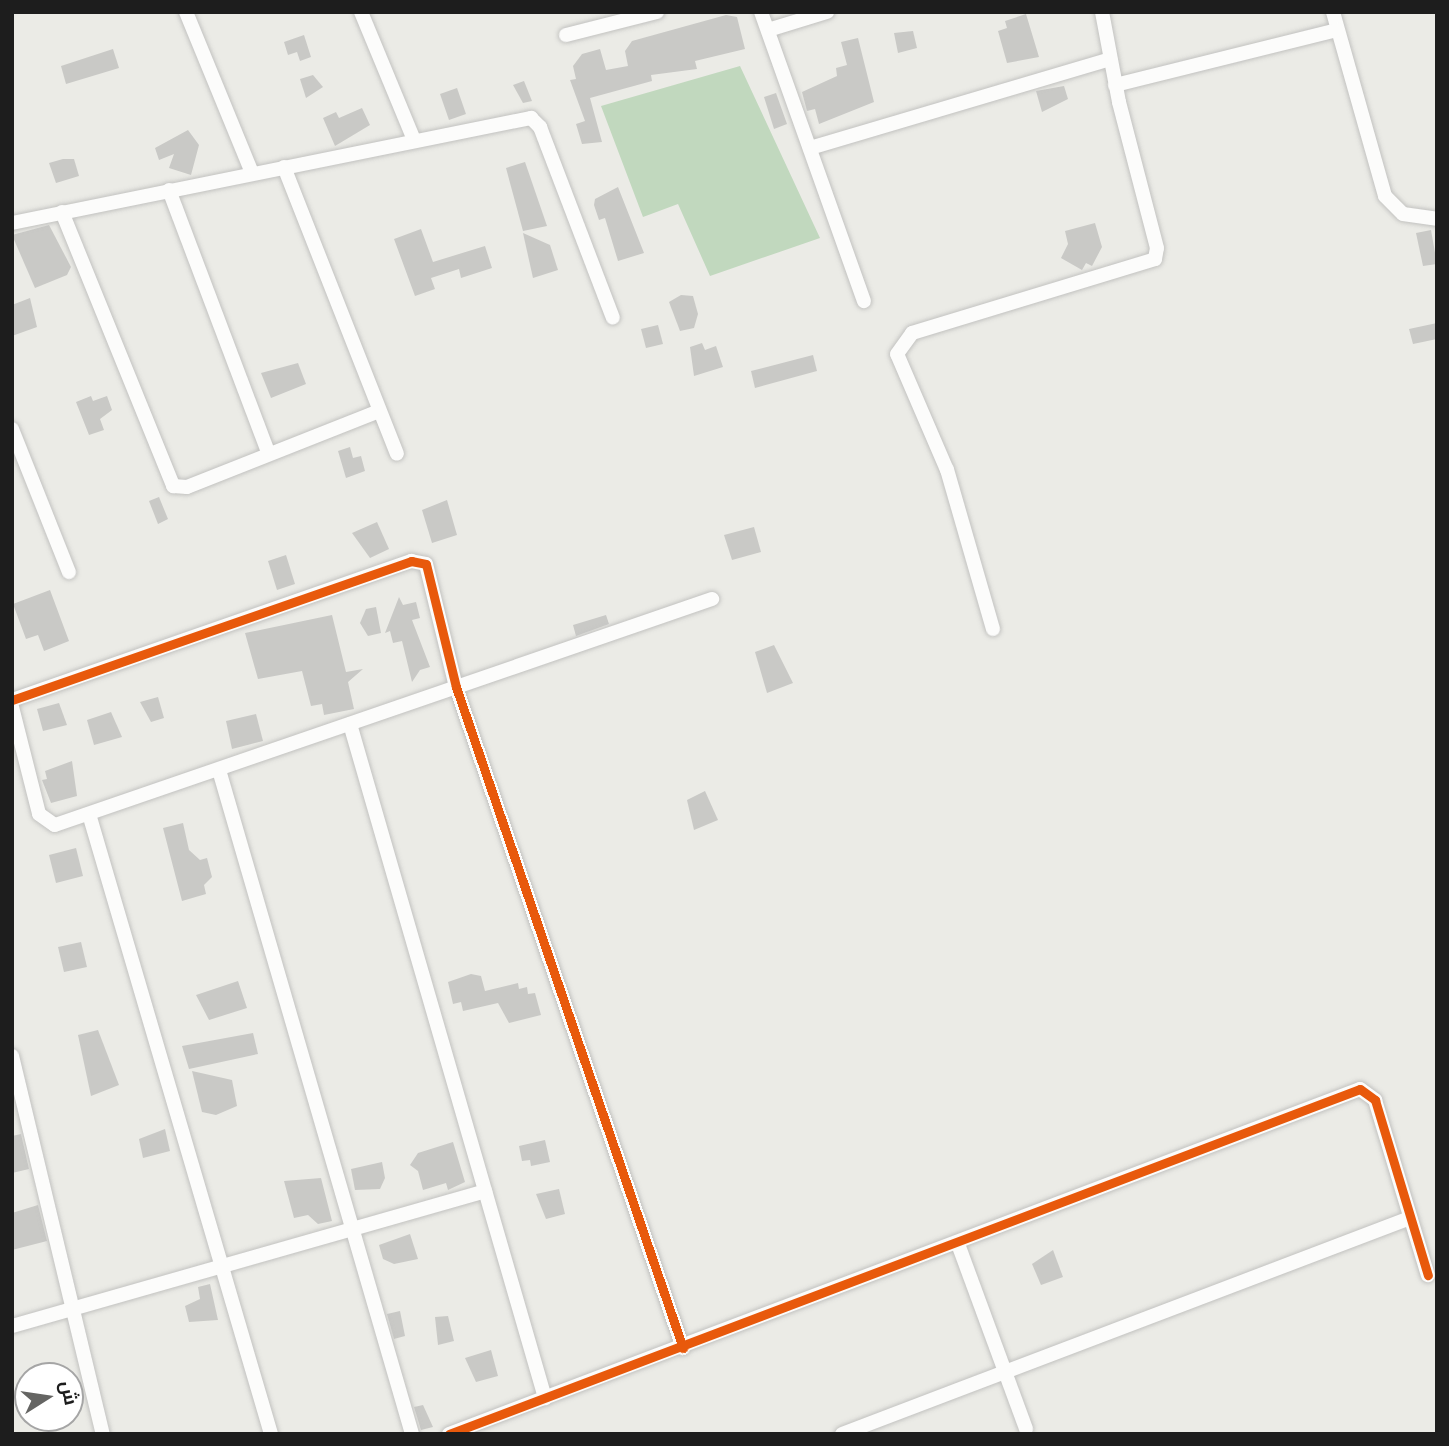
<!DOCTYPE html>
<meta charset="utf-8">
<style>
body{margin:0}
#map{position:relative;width:1449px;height:1446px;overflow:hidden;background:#ebebe6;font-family:"Source Sans 3",Cairo,sans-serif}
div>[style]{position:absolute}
.forest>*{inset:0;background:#c1d8be}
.building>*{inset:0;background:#c9c9c6}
.roads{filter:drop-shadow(0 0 2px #c2c2c0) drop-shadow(0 0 2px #c2c2c0)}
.minor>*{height:14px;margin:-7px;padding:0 7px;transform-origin:7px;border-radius:7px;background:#fcfcfb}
.cycleway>*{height:9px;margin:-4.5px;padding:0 4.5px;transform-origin:4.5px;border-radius:4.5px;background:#e8590c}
span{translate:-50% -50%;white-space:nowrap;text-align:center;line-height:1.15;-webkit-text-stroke:6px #fff;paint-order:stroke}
.frame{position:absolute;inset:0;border:14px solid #1d1d1d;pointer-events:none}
.north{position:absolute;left:14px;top:1362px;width:70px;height:70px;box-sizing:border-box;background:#fff;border:2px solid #a5a5a5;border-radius:50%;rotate:78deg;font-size:19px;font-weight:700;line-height:28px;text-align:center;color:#1d1d1d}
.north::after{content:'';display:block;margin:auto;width:24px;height:32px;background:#656563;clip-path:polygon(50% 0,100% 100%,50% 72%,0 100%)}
</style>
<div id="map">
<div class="forest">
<i style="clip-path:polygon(740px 66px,820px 238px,710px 276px,678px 204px,643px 217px,601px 106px)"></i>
</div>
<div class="building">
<i style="clip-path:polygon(1026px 14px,1039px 57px,1007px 63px,998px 31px,1007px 28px,1005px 21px)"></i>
<i style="clip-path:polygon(726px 15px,737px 17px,745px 49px,695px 61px,697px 69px,651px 75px,652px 81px,590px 98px,602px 142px,582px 144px,576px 124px,585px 121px,570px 80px,576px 79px,573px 66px,582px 54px,600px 49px,606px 70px,628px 66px,625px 51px,632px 41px)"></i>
<i style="clip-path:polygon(913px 31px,917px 48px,898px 53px,894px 33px)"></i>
<i style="clip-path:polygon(304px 35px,311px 57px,300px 61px,297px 52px,288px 55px,284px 42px)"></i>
<i style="clip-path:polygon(858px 38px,874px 102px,819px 124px,815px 109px,807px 111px,802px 92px,837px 76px,836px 68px,847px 65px,841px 42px)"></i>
<i style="clip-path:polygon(113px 49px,119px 68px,66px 84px,61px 66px)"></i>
<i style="clip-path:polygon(313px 75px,323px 87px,306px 98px,300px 79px)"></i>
<i style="clip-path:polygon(524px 81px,532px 101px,523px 103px,513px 85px)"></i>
<i style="clip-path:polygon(1064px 86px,1068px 99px,1042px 112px,1036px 91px)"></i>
<i style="clip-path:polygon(457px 88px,466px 114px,449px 120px,440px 94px)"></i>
<i style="clip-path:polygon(776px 93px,787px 124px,774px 129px,764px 97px)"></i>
<i style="clip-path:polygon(362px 108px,370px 125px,335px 146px,323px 118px,336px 112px,339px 118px)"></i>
<i style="clip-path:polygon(188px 130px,199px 145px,191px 175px,169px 168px,174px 154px,159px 160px,155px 148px)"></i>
<i style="clip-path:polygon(63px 159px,74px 159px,79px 176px,56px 183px,49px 163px)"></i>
<i style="clip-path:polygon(525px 162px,547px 226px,523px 231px,506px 168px)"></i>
<i style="clip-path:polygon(618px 187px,644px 253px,618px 261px,605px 218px,599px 220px,594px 205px,595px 199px)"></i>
<i style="clip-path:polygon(1095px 223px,1102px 247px,1092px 266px,1086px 263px,1082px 270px,1061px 258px,1068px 244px,1065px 231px)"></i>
<i style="clip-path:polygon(49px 225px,71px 267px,67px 275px,35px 288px,12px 235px)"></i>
<i style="clip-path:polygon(421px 229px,433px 262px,485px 246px,492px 268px,461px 278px,459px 269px,431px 278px,435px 289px,415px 296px,394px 239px)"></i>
<i style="clip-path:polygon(1431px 230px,1437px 264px,1423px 266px,1416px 233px)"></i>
<i style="clip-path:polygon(523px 233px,550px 245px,558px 270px,533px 278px)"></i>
<i style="clip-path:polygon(681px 295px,693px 296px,698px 314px,694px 328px,680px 331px,669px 302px)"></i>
<i style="clip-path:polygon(30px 298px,37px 327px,12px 336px,12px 305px)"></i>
<i style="clip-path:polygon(1437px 323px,1437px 339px,1413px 344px,1409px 329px)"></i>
<i style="clip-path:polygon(658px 325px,663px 344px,646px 348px,641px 329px)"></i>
<i style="clip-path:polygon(702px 343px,705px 350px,716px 346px,723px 367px,694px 376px,690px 347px)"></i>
<i style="clip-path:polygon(813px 355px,817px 371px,755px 388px,751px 371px)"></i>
<i style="clip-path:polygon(298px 363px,306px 384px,271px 398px,261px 373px)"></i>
<i style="clip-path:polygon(91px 396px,93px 401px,107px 396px,112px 410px,100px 419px,104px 430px,89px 435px,76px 402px)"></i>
<i style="clip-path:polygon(350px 447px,353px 458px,361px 456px,365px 471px,346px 478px,338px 451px)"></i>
<i style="clip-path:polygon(159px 497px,168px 519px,158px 524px,149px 501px)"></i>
<i style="clip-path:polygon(447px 500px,457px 535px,432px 543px,422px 510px)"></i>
<i style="clip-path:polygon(377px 522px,389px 549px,370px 558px,352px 533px)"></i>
<i style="clip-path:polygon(754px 527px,761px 552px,732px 560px,724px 535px)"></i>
<i style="clip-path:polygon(286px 555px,295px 584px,277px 590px,268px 561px)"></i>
<i style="clip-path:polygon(50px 590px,69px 641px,44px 651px,38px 635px,26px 639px,13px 604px)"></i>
<i style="clip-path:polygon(399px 597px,403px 605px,416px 602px,420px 618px,412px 620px,430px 667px,420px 670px,412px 682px,402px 641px,393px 643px,390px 631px,385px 633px)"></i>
<i style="clip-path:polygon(376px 607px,381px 633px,368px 636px,360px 623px,366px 609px)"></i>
<i style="clip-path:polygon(332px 615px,346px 672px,363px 669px,348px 682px,354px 709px,324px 715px,322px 704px,311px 706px,302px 671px,258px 679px,245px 633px)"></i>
<i style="clip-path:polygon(606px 615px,609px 624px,576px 636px,573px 625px)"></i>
<i style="clip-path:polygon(774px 645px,793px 683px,767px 693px,755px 652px)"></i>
<i style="clip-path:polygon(158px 697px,164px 718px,151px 722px,140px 702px)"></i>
<i style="clip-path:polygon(59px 703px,67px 725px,43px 731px,37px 709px)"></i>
<i style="clip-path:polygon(111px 712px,122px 737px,94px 745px,87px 720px)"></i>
<i style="clip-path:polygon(256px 714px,263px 741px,232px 749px,226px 721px)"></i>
<i style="clip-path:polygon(72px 761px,77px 796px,51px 803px,42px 780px,47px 779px,45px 771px)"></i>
<i style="clip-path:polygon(705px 791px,718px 820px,694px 830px,687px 800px)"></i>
<i style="clip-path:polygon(183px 823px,189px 850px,200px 860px,207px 858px,212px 877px,204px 885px,206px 894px,182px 901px,163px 828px)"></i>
<i style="clip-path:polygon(76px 848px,83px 876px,56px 883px,49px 855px)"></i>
<i style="clip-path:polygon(81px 942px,87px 967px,64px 972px,58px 947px)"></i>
<i style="clip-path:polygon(471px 974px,481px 976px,485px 991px,518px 983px,519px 989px,527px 987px,528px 994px,535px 993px,541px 1015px,509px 1023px,498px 1003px,463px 1011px,461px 1002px,453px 1004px,448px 982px)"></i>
<i style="clip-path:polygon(238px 981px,247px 1008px,209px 1020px,196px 995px)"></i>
<i style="clip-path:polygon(98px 1030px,119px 1085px,91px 1096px,78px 1035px)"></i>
<i style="clip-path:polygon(253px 1033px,258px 1054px,189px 1069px,182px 1046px)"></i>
<i style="clip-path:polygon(192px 1071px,232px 1080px,237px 1106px,216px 1115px,202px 1112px)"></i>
<i style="clip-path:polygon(165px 1129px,170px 1151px,143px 1158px,139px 1139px)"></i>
<i style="clip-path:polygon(21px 1134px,29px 1169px,12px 1173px,12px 1136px)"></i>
<i style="clip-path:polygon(545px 1140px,550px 1162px,531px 1166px,530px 1160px,522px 1161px,519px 1146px)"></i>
<i style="clip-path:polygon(453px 1142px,465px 1182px,448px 1190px,446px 1183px,423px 1190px,418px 1171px,410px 1165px,418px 1153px)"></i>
<i style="clip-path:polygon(382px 1162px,385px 1178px,380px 1189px,355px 1190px,351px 1169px)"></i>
<i style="clip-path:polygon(321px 1178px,332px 1221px,318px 1224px,308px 1215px,294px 1218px,284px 1181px)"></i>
<i style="clip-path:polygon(559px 1189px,565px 1214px,546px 1219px,536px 1194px)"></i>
<i style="clip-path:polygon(38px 1205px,47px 1241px,12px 1250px,12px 1213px)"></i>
<i style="clip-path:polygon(410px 1234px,418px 1259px,394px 1264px,383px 1259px,379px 1245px)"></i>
<i style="clip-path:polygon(1053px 1250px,1063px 1277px,1041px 1285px,1032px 1264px)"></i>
<i style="clip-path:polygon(210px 1284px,218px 1320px,189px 1322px,185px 1306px,200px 1299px,198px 1287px)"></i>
<i style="clip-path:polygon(400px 1311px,405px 1336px,394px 1339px,387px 1314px)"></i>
<i style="clip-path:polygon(448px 1316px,454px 1341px,438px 1345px,435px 1317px)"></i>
<i style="clip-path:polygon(491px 1350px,498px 1376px,476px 1382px,465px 1358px)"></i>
<i style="clip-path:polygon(423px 1405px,433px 1427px,421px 1430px,414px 1407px)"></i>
</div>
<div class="roads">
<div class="minor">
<i style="left:186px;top:12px;width:174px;rotate:67.7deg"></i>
<i style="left:361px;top:12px;width:139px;rotate:67.5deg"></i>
<i style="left:761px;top:12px;width:307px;rotate:70.4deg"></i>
<i style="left:1333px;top:12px;width:191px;rotate:74.2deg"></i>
<i style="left:1385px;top:196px;width:25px;rotate:45deg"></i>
<i style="left:1403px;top:214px;width:34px;rotate:8deg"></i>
<i style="left:768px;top:30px;width:62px;rotate:-17deg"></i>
<i style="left:566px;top:35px;width:94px;rotate:-14.2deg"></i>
<i style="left:1115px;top:85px;width:229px;rotate:-13.9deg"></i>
<i style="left:810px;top:148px;width:313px;rotate:-16.5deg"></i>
<i style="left:284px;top:167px;width:308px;rotate:68.5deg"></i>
<i style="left:169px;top:190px;width:282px;rotate:69.3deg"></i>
<i style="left:62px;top:212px;width:296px;rotate:67.9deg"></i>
<i style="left:173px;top:486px;width:14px;rotate:4deg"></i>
<i style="left:187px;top:487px;width:206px;rotate:-21.6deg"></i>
<i style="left:12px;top:223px;width:530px;rotate:-11.44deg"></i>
<i style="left:531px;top:118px;width:13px;rotate:45deg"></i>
<i style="left:540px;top:127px;width:204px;rotate:69.1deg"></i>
<i style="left:12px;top:429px;width:154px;rotate:68.3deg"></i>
<i style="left:993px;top:629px;width:166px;rotate:-106.1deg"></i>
<i style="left:947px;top:470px;width:126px;rotate:-113.3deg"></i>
<i style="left:897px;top:354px;width:26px;rotate:-54deg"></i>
<i style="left:912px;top:333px;width:254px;rotate:-16.9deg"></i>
<i style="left:1155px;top:259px;width:11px;rotate:-80deg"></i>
<i style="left:1157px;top:248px;width:151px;rotate:-104.6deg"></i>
<i style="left:1119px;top:102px;width:92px;rotate:-100.7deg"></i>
<i style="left:12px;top:700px;width:423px;rotate:-19.2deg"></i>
<i style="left:411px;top:561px;width:15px;rotate:11deg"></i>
<i style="left:426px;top:564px;width:127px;rotate:76.3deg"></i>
<i style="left:456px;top:687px;width:699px;rotate:71.05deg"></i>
<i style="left:12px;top:707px;width:110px;rotate:75.8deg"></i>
<i style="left:39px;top:814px;width:19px;rotate:35deg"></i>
<i style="left:55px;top:825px;width:695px;rotate:-18.98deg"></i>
<i style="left:350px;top:724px;width:702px;rotate:73.86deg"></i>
<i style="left:219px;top:770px;width:691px;rotate:73.79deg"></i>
<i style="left:89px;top:814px;width:646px;rotate:73.64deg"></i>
<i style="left:12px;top:1056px;width:389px;rotate:76.5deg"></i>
<i style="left:958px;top:1244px;width:197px;rotate:69.8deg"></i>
<i style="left:12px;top:1326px;width:492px;rotate:-15.9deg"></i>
<i style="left:449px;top:1434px;width:974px;rotate:-20.74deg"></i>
<i style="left:1360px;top:1089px;width:19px;rotate:36deg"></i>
<i style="left:1375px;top:1100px;width:183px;rotate:73.2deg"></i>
<i style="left:842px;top:1434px;width:608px;rotate:-20.82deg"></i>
</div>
</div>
<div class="cycleway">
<i style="left:12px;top:700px;width:423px;rotate:-19.2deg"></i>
<i style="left:411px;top:561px;width:15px;rotate:11deg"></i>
<i style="left:426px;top:564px;width:127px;rotate:76.3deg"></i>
<i style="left:456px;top:687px;width:699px;rotate:71.05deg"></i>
<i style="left:449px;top:1434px;width:974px;rotate:-20.74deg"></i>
<i style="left:1360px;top:1089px;width:19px;rotate:36deg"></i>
<i style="left:1375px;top:1100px;width:183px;rotate:73.2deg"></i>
</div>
<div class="frame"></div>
<div class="north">ش</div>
</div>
